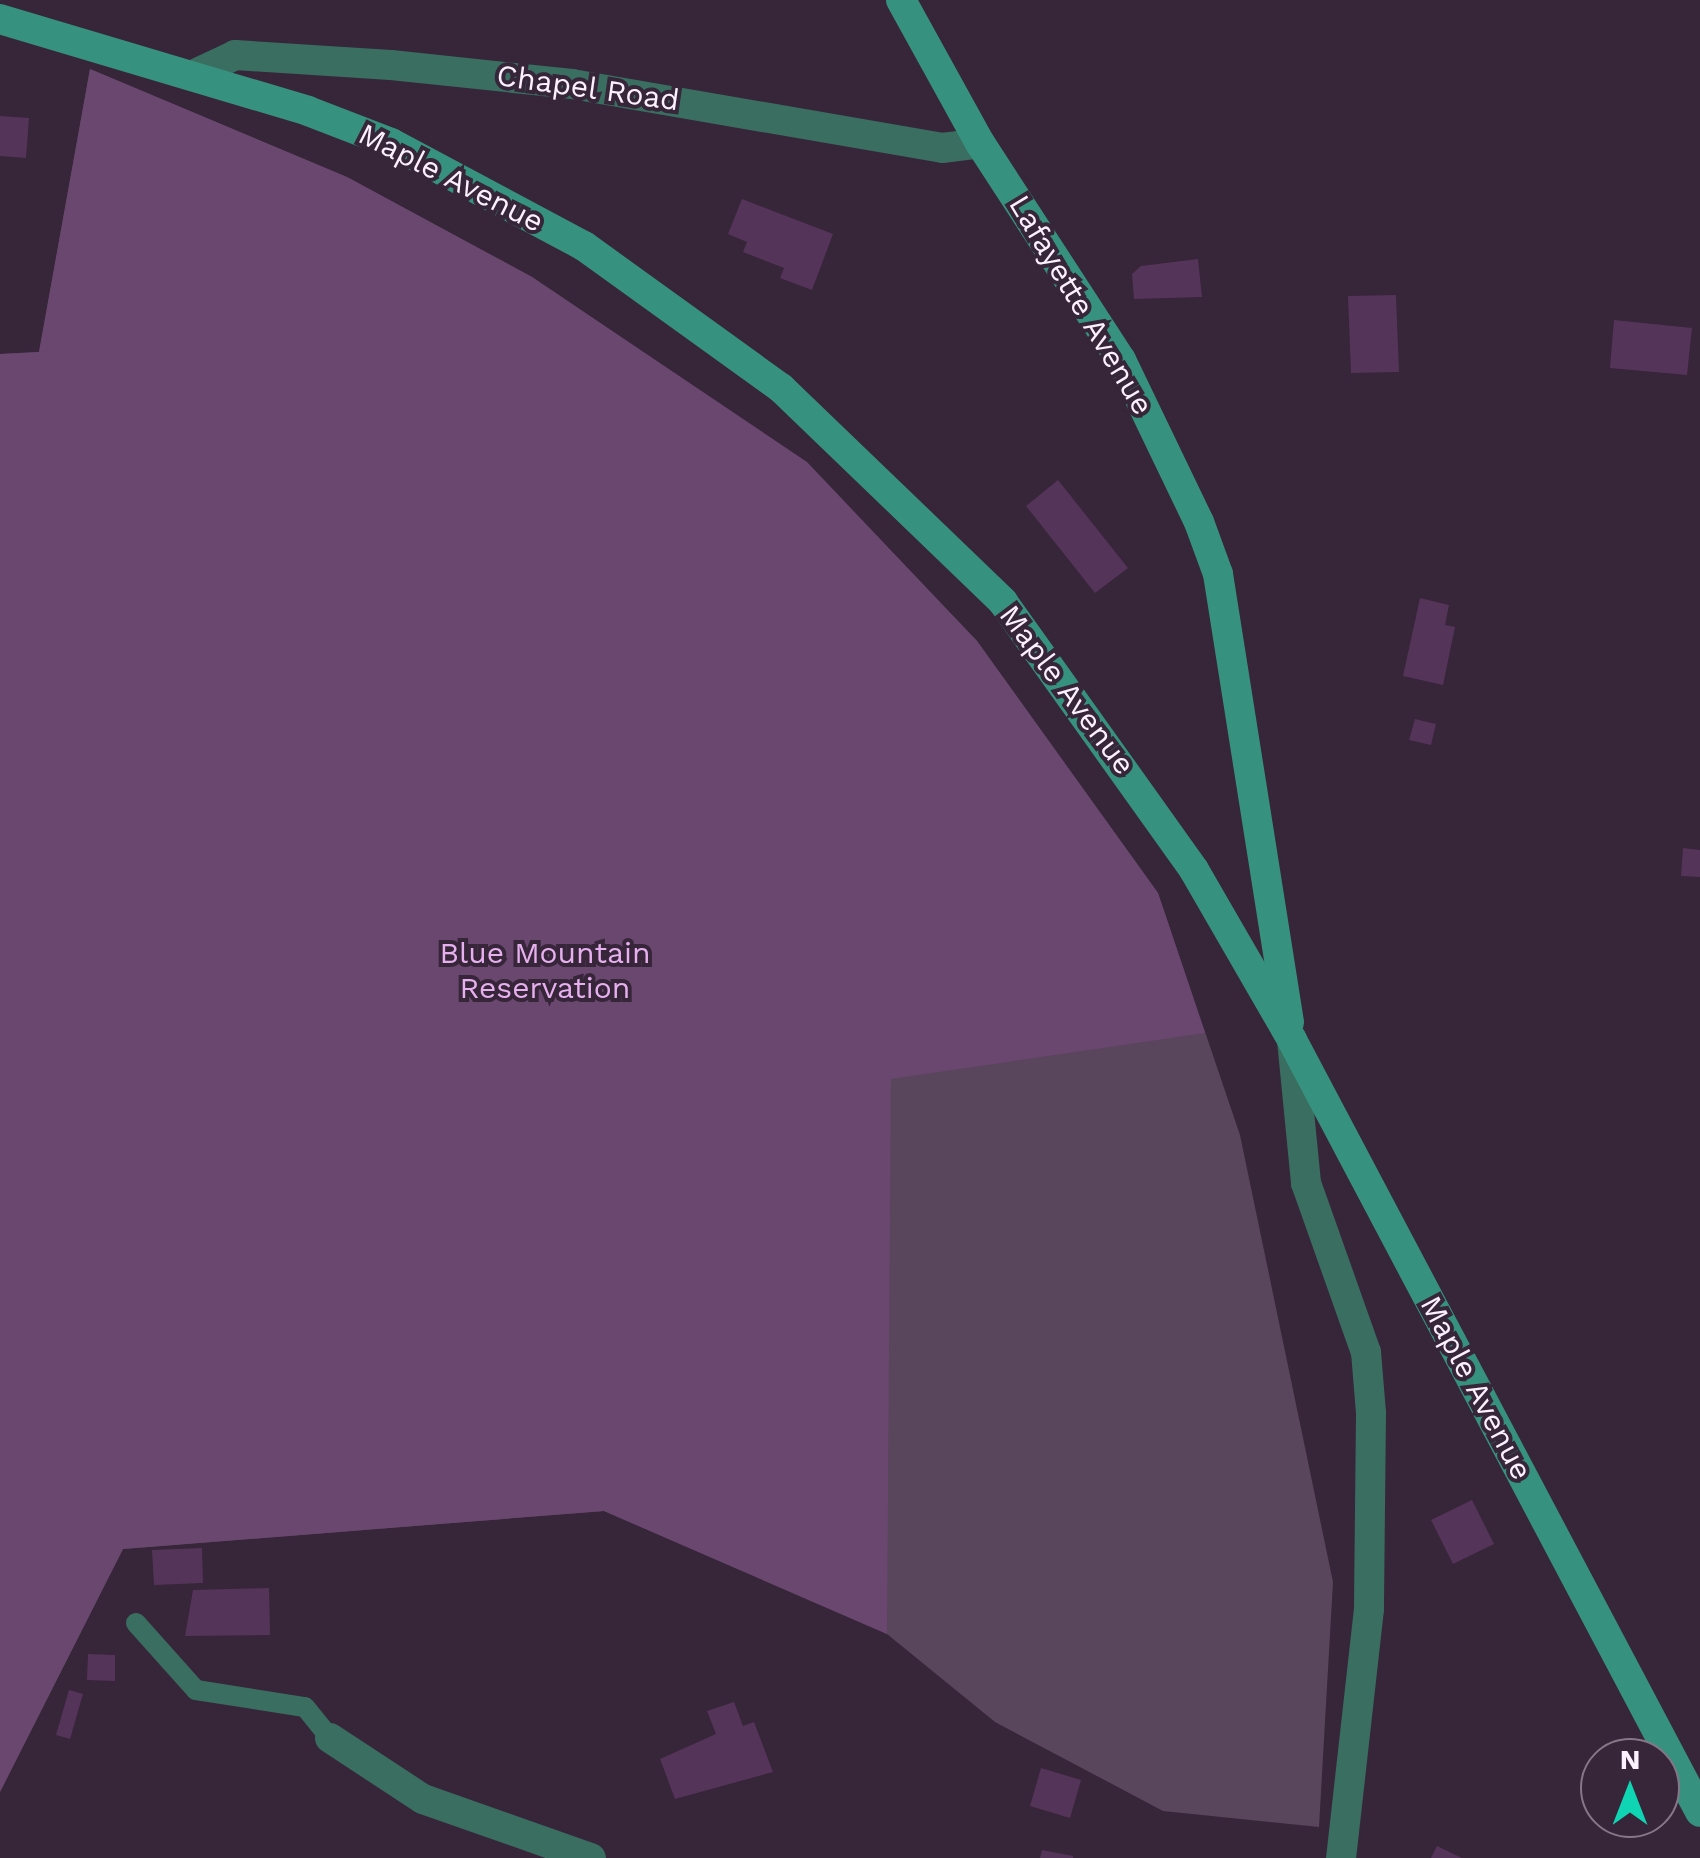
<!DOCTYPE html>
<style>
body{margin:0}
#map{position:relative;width:1700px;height:1858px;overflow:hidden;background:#372539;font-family:"Work Sans",sans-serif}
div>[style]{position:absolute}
.green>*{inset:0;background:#59455c}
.forest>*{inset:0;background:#69476f}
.building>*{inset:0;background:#55345a}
.lane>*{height:20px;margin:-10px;padding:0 10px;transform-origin:10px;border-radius:10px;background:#396e61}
.street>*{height:30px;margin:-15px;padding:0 15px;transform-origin:15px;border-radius:15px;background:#396e61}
.secondary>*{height:30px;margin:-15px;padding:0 15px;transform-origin:15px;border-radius:15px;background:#36927e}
span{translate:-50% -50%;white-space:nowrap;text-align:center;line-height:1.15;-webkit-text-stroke:8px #372539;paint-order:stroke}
.street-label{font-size:30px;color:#fcf0fe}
.park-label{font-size:30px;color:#e6afee}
.north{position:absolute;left:1580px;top:1738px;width:100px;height:100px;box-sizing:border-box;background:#372539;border:2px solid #867688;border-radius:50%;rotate:0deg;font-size:28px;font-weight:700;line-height:40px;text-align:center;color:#fcf0fe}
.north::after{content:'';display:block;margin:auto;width:35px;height:45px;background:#10d5b4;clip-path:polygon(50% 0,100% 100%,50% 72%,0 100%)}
</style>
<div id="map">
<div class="green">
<i style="clip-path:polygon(90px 69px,347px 177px,532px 277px,807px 463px,977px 641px,1158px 893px,1240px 1135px,1333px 1582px,1319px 1827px,1163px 1811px,995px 1722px,887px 1634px,604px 1511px,123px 1549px,0 1792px,0 354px,39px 352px)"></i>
</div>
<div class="forest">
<i style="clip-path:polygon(90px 69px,347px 177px,532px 277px,807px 462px,977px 641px,1158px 893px,1205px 1033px,891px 1079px,887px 1634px,604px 1511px,123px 1549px,0 1792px,0 354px,39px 352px)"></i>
</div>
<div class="building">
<i style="clip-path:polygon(0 116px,29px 118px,26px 158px,0 156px)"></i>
<i style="clip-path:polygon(742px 199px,833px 234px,812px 290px,780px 278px,784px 268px,743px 252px,747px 242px,728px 234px)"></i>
<i style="clip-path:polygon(1198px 259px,1202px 297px,1134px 299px,1132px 274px,1141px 266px)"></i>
<i style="clip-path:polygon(1396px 295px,1399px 372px,1351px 373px,1348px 296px)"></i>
<i style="clip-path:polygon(1614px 320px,1692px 328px,1687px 375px,1610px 368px)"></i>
<i style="clip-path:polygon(1058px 480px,1128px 568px,1095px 593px,1026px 506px)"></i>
<i style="clip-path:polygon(1420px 598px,1449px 605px,1445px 625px,1455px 627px,1443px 685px,1403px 676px)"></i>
<i style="clip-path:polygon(1415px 719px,1436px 724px,1431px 745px,1409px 740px)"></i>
<i style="clip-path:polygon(1683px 848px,1700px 850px,1700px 877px,1681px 876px)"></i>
<i style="clip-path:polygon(1472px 1500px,1494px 1544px,1453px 1564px,1431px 1520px)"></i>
<i style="clip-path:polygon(202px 1548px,203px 1583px,154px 1585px,152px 1550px)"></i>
<i style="clip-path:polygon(269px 1588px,270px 1635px,185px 1636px,193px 1590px)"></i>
<i style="clip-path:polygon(88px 1654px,115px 1655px,115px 1681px,87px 1680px)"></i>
<i style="clip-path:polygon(69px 1690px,83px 1694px,70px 1739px,56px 1735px)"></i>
<i style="clip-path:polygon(734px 1702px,743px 1726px,754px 1722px,773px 1772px,675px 1799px,660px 1759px,716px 1734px,707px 1711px)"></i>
<i style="clip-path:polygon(1041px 1768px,1081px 1780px,1070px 1818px,1030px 1806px)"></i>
<i style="clip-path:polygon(1437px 1846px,1462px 1858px,1431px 1858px)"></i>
<i style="clip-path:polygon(1042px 1850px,1073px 1856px,1073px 1858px,1040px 1858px)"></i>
</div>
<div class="lane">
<i style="left:136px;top:1623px;width:90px;rotate:48.2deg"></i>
<i style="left:196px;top:1690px;width:110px;rotate:8.9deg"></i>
<i style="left:305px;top:1707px;width:40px;rotate:51deg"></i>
</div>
<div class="street">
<i style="left:199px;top:72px;width:40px;rotate:-25deg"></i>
<i style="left:235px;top:55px;width:156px;rotate:3.7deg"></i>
<i style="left:391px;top:65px;width:182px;rotate:6deg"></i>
<i style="left:572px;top:84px;width:375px;rotate:9.8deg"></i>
<i style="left:942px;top:148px;width:38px;rotate:-7deg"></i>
<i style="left:1292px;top:1040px;width:144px;rotate:84.4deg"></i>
<i style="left:1306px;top:1183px;width:179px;rotate:70.5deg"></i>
<i style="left:1366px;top:1352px;width:61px;rotate:85.3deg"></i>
<i style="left:1371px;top:1413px;width:196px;rotate:90.6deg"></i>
<i style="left:1369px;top:1609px;width:251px;rotate:96.4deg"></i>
<i style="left:330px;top:1738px;width:111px;rotate:33.3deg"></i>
<i style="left:423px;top:1799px;width:178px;rotate:19.4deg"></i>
</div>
<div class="secondary">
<i style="left:901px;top:0;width:163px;rotate:61.1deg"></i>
<i style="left:980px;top:143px;width:259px;rotate:57deg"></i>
<i style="left:1121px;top:360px;width:180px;rotate:64.3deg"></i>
<i style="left:1199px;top:522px;width:55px;rotate:69.9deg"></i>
<i style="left:1218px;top:574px;width:454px;rotate:81deg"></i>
<i style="left:0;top:19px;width:321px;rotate:16.6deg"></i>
<i style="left:308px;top:111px;width:89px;rotate:21.1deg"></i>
<i style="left:391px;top:143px;width:219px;rotate:28.1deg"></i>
<i style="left:584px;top:246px;width:243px;rotate:35.8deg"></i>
<i style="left:781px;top:388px;width:308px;rotate:43.9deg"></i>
<i style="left:1003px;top:602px;width:329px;rotate:54.5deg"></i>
<i style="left:1194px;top:870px;width:196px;rotate:60deg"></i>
<i style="left:1292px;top:1040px;width:873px;rotate:62.14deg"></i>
</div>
<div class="street-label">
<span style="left:588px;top:88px;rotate:8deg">Chapel Road</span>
<span style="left:451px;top:178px;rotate:27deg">Maple Avenue</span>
<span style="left:1081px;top:305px;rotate:59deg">Lafayette Avenue</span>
<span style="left:1067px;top:690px;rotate:53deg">Maple Avenue</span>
<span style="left:1476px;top:1388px;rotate:62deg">Maple Avenue</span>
</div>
<div class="park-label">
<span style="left:545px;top:970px">Blue Mountain<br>Reservation</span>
</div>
<div class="north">N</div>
</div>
